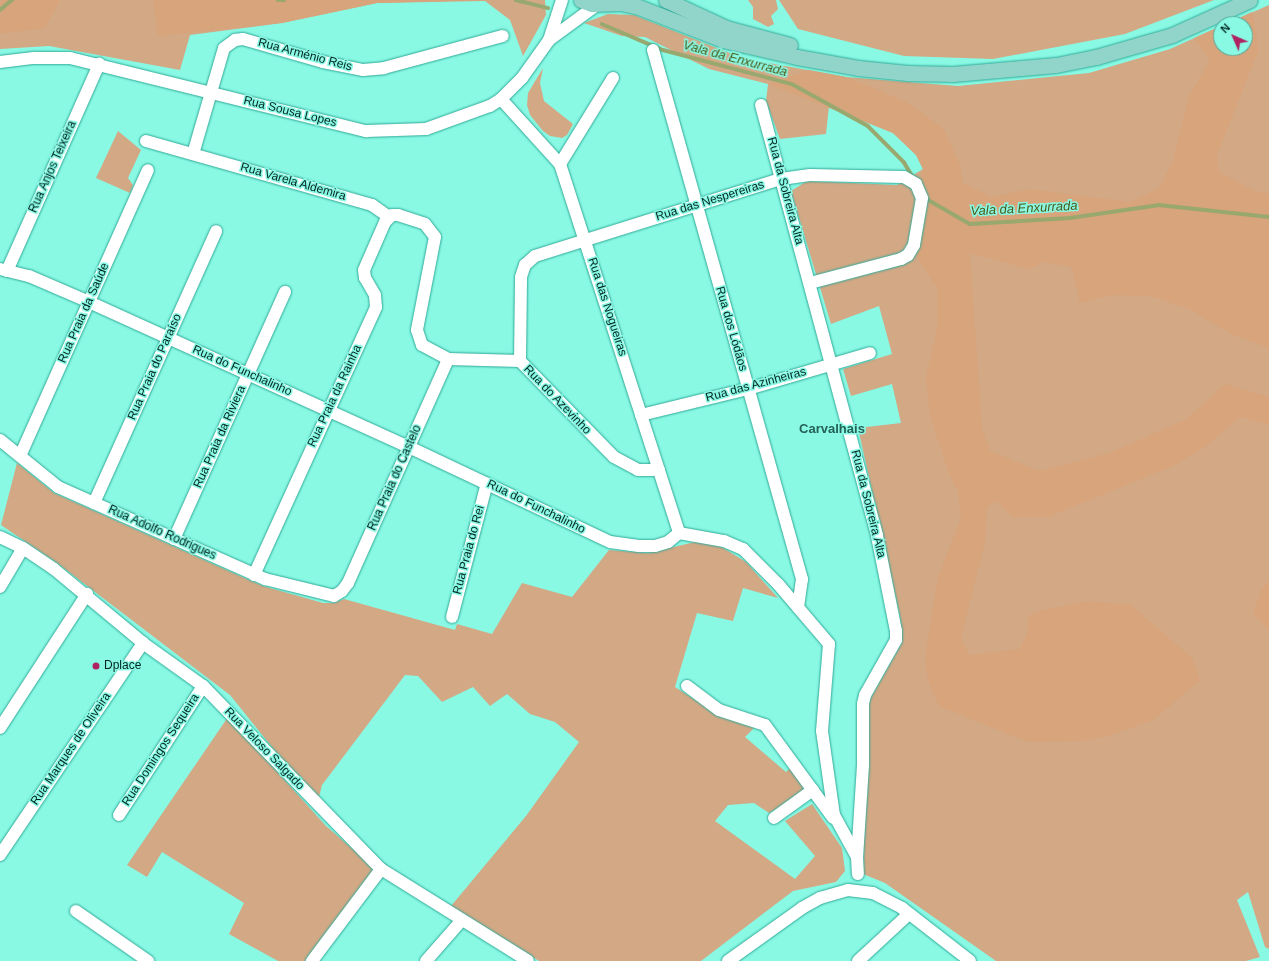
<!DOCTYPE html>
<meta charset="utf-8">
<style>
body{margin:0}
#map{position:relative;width:1269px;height:961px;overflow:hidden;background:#89f9e4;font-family:Helvetica,sans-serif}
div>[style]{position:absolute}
.green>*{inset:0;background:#d3a885}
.forest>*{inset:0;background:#d7a47b}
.stream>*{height:3.5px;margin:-1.75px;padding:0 1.75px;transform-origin:1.75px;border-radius:1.75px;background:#99a86e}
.roads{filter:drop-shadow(0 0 1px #31aa98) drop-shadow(0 0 1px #31aa98)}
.minor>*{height:12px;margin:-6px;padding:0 6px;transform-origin:6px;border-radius:6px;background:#fff}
.major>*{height:15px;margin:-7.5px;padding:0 7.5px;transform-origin:7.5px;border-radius:7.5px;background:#91d4ca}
.dots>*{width:11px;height:11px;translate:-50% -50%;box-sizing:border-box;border:2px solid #89f9e4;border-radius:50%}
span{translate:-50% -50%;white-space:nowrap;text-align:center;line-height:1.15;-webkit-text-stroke:3px #89f9e4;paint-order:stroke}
.street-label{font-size:12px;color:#022722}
.poi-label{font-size:12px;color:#022722}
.left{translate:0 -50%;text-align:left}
.water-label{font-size:13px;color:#4b5918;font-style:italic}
.neighbourhood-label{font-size:13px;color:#246156;font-weight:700}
.north{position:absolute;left:1213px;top:16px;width:40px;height:40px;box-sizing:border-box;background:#89f9e4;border:1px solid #53a596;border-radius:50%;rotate:315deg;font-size:11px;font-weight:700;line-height:16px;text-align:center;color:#022722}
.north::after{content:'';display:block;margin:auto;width:14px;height:18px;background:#af2360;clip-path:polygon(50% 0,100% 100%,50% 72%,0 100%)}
</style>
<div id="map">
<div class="green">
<i style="clip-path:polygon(0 0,545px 0,546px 15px,523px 56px,510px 20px,485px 1px,377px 3px,282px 23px,190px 35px,180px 70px,49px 46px,0 49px)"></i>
<i style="clip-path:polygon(748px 0,776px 0,778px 9px,771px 16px,774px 24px,768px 27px,753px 19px,753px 7px)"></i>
<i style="clip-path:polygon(779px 0,1214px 0,1125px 34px,993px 59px,904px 56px,798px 29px)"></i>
<i style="clip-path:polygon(1269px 5px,1269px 949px,1265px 947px,1248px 892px,1237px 900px,1260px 957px,1246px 961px,996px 961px,885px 883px,863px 874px,868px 703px,902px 642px,900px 616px,858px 428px,901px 423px,892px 384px,851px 396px,843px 369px,892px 354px,879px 306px,831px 324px,791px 191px,807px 181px,897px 185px,923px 169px,916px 155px,893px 133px,829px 106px,826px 134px,780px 139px,766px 101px,768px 84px,709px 69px,645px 37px,622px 36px,584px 23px,608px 14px,634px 15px,742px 58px,846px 77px,958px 86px,1089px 73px,1170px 49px,1221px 26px,1221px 48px,1245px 48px,1245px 24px,1226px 24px)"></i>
<i style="clip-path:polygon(543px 68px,540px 83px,544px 101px,573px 124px,567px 135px,562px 138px,550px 136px,543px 131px,530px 115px,527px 105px,528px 93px)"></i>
<i style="clip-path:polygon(118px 131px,141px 150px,128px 178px,133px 185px,130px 193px,96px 178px)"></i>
<i style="clip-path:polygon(17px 463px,54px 493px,263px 586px,323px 603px,334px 603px,344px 599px,455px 630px,457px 624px,492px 634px,522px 583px,572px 597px,609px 550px,648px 553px,695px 542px,720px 546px,746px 562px,778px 598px,743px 588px,733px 621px,697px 613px,675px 687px,720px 716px,754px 728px,745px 737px,786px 772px,791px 767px,809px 789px,769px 813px,754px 803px,728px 805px,715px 821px,795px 879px,815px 856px,785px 821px,812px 804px,842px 848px,845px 871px,836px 882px,793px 891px,701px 961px,539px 961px,451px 906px,526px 816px,579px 742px,555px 722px,530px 714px,507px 694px,490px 706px,473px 687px,442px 702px,418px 676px,405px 675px,322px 785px,319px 797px,288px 767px,230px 695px,57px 563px,1px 525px)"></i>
<i style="clip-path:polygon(228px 717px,326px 826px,376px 869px,305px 961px,278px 961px,229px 934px,244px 903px,162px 852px,147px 877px,127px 865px)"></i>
</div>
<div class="forest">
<i style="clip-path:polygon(60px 0,45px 28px,0 34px,1px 0)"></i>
<i style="clip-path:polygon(153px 0,486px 0,377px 3px,282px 23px,158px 36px)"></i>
<i style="clip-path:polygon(1252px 12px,1259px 49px,1217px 155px,1219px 172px,1255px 191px,1269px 194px,1269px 348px,1231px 334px,1191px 310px,1151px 296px,1110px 295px,1080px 303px,1071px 267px,1045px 262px,1028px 269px,970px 253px,982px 429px,990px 451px,1039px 471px,1109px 453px,1187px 419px,1225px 384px,1269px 397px,1269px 425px,1240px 417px,1205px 447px,1173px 466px,1048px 517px,1012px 517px,997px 501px,987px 507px,985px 542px,961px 637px,969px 655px,1020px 649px,1027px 634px,1029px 615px,1044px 610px,1088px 601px,1131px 605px,1192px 658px,1200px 680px,1153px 720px,1112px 735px,1084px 741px,1028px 742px,939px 706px,928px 680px,925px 660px,937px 580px,961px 518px,958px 492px,948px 471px,930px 416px,926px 377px,937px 330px,937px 288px,909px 244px,913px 208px,923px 169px,916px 155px,893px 133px,768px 84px,809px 70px,846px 77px,905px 101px,944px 129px,960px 165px,963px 183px,992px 197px,1029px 189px,1130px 202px,1159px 188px,1173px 160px,1189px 96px,1210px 60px,1194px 38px,1221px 26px,1221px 48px,1245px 48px,1245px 24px,1226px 24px)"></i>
<i style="clip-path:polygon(1269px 581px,1269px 630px,1253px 614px,1262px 588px)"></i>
</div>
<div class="stream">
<i style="left:278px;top:0;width:6px"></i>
<i style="left:516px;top:0;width:33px;rotate:14deg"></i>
<i style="left:0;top:10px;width:16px;rotate:-40deg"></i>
<i style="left:602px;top:24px;width:66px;rotate:23.1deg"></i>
<i style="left:663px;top:50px;width:133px;rotate:14.8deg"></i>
<i style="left:792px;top:84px;width:87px;rotate:28.9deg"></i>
<i style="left:868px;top:126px;width:51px;rotate:45deg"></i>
<i style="left:904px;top:162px;width:17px;rotate:59deg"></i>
<i style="left:925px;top:198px;width:52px;rotate:30deg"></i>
<i style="left:970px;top:224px;width:100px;rotate:-3.4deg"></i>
<i style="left:1070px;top:218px;width:90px;rotate:-8.3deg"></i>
<i style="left:1159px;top:205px;width:111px;rotate:6.2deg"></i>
</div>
<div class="roads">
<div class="minor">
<i style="left:549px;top:40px;width:42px;rotate:-72deg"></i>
<i style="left:653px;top:50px;width:550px;rotate:74.27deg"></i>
<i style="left:802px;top:579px;width:29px;rotate:98deg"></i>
<i style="left:0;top:62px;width:34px;rotate:-7deg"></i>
<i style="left:34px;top:58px;width:36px"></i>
<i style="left:70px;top:58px;width:305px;rotate:13.9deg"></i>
<i style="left:366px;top:131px;width:60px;rotate:-1.9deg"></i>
<i style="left:426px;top:129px;width:68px;rotate:-19.8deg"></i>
<i style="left:490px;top:106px;width:13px;rotate:-32deg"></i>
<i style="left:501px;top:99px;width:30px;rotate:-45deg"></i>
<i style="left:522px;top:78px;width:47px;rotate:-54.6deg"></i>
<i style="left:549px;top:40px;width:61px;rotate:-36.3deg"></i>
<i style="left:501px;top:99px;width:88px;rotate:47.8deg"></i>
<i style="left:560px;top:164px;width:388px;rotate:72.1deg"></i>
<i style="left:761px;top:105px;width:446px;rotate:74.9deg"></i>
<i style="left:877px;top:536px;width:97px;rotate:78.7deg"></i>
<i style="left:896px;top:631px;width:9px;rotate:90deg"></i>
<i style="left:896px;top:640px;width:63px;rotate:119.4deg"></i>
<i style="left:865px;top:695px;width:9px;rotate:103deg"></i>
<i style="left:863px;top:704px;width:61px;rotate:90deg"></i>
<i style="left:863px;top:765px;width:92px;rotate:93.7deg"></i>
<i style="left:146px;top:141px;width:235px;rotate:15.8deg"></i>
<i style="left:372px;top:205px;width:21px;rotate:35deg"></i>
<i style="left:193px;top:154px;width:110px;rotate:-73.7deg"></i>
<i style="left:224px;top:48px;width:14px;rotate:-36deg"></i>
<i style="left:235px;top:40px;width:8px;rotate:-7deg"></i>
<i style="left:243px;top:39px;width:83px;rotate:16deg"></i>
<i style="left:323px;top:62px;width:41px;rotate:11.3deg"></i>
<i style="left:363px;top:70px;width:21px;rotate:-5deg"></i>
<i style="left:384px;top:68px;width:123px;rotate:-15.1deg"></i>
<i style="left:560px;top:164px;width:101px;rotate:-58.4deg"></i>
<i style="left:0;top:269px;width:30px;rotate:14deg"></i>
<i style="left:29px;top:276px;width:65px;rotate:23.4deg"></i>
<i style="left:89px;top:302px;width:351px;rotate:24.4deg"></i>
<i style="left:409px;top:447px;width:222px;rotate:25.3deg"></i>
<i style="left:610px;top:542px;width:29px;rotate:8deg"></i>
<i style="left:639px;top:546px;width:16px"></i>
<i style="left:655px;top:546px;width:14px;rotate:-17deg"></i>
<i style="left:668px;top:542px;width:14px;rotate:-39deg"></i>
<i style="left:7px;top:271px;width:227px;rotate:-66deg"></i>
<i style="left:520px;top:361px;width:84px;rotate:-89.3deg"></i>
<i style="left:521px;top:277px;width:13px;rotate:-72deg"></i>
<i style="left:525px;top:265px;width:13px;rotate:-42deg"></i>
<i style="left:535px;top:256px;width:258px;rotate:-17.4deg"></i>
<i style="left:781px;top:179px;width:29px;rotate:-8deg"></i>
<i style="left:810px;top:175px;width:94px;rotate:1.2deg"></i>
<i style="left:904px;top:177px;width:14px;rotate:30deg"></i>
<i style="left:916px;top:184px;width:15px;rotate:67deg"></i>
<i style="left:922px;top:198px;width:48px;rotate:99.7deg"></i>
<i style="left:914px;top:245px;width:12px;rotate:121deg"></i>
<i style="left:908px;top:255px;width:8px;rotate:150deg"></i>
<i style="left:901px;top:259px;width:94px;rotate:165.2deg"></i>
<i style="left:641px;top:415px;width:110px;rotate:-13.7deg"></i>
<i style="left:748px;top:389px;width:127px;rotate:-16.4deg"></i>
<i style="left:0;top:440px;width:75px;rotate:39deg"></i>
<i style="left:58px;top:487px;width:227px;rotate:24deg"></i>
<i style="left:265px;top:579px;width:71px;rotate:13.8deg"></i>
<i style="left:334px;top:596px;width:9px;rotate:-32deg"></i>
<i style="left:342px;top:591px;width:10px;rotate:-53deg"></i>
<i style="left:348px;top:583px;width:245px;rotate:-65.9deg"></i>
<i style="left:20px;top:456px;width:313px;rotate:-65.9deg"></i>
<i style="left:94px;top:503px;width:298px;rotate:-65.8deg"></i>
<i style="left:679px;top:533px;width:46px;rotate:10.1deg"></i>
<i style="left:724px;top:541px;width:21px;rotate:23deg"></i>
<i style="left:743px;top:549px;width:49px;rotate:45deg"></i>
<i style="left:778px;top:584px;width:79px;rotate:49.6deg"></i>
<i style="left:829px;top:644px;width:87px;rotate:94.6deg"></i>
<i style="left:822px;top:731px;width:85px;rotate:81.9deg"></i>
<i style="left:834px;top:815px;width:48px;rotate:61.3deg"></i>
<i style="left:857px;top:857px;width:17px;rotate:87deg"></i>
<i style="left:0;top:537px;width:25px;rotate:26deg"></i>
<i style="left:23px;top:548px;width:37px;rotate:34deg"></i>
<i style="left:54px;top:569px;width:116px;rotate:39.7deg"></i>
<i style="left:143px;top:643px;width:74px;rotate:35.6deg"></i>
<i style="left:203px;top:686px;width:255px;rotate:45.8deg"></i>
<i style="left:381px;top:869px;width:173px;rotate:32deg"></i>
<i style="left:174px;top:539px;width:271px;rotate:-65.8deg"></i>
<i style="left:254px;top:575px;width:294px;rotate:-65.5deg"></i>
<i style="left:376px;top:307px;width:12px;rotate:-95deg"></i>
<i style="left:375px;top:295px;width:20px;rotate:-120deg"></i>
<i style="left:365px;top:278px;width:8px;rotate:-97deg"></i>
<i style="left:364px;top:270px;width:52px;rotate:-66.4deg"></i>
<i style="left:385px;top:222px;width:10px;rotate:-45deg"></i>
<i style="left:392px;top:215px;width:6px"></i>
<i style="left:398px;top:215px;width:28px;rotate:18deg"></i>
<i style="left:425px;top:224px;width:16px;rotate:52deg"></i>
<i style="left:435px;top:237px;width:95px;rotate:101deg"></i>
<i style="left:417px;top:330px;width:16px;rotate:72deg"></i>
<i style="left:422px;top:345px;width:30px;rotate:28deg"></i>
<i style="left:448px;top:359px;width:72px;rotate:1.6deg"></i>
<i style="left:520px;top:361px;width:134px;rotate:45.6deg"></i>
<i style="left:614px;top:457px;width:27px;rotate:28deg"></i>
<i style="left:638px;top:470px;width:21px"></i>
<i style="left:0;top:587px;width:45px;rotate:-59.5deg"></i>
<i style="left:452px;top:617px;width:138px;rotate:-75.4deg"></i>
<i style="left:687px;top:686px;width:40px;rotate:37deg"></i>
<i style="left:719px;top:710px;width:48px;rotate:18.1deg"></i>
<i style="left:765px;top:725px;width:115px;rotate:53.8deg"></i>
<i style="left:0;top:728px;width:160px;rotate:-57deg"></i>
<i style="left:119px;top:815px;width:154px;rotate:-56.9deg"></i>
<i style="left:774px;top:818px;width:48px;rotate:-35.7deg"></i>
<i style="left:0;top:855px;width:256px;rotate:-56deg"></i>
<i style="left:76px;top:911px;width:88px;rotate:34.8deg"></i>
<i style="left:312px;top:961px;width:115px;rotate:-53.1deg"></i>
<i style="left:426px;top:961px;width:53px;rotate:-48.8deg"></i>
<i style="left:728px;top:961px;width:91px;rotate:-35.6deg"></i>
<i style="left:802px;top:908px;width:21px;rotate:-29deg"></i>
<i style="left:820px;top:898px;width:29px;rotate:-16deg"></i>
<i style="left:848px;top:890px;width:25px;rotate:7deg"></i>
<i style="left:873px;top:893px;width:33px;rotate:27deg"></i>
<i style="left:902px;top:908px;width:86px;rotate:37.9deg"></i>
<i style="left:858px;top:961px;width:69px;rotate:-42.7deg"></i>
</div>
<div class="major">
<i style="left:581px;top:0;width:12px;rotate:20deg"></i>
<i style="left:592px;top:4px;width:28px;rotate:-2deg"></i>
<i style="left:620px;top:3px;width:16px;rotate:11deg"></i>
<i style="left:636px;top:6px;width:93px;rotate:21.3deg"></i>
<i style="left:723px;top:40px;width:76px;rotate:12.9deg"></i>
<i style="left:797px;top:57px;width:62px;rotate:10.2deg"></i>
<i style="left:858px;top:68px;width:50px;rotate:5.7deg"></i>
<i style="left:908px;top:73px;width:45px;rotate:1.3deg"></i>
<i style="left:953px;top:74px;width:103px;rotate:-5deg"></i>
<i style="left:1056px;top:65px;width:41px;rotate:-11.3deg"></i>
<i style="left:1096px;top:57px;width:79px;rotate:-16.1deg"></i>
<i style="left:1172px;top:35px;width:85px;rotate:-24.2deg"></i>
<i style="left:666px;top:0;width:66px;rotate:25deg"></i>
<i style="left:726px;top:28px;width:66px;rotate:14.9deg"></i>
</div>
</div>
<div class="dots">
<i style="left:96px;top:666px;background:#af2360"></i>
</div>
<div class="street-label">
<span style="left:305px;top:55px;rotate:15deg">Rua Arménio Reis</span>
<span style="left:290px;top:112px;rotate:14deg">Rua Sousa Lopes</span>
<span style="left:53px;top:167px;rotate:-66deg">Rua Anjos Teixeira</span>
<span style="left:293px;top:182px;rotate:16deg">Rua Varela Aldemira</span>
<span style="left:785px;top:191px;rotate:75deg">Rua da Sobreira Alta</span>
<span style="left:710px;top:201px;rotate:-17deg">Rua das Nespereiras</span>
<span style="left:607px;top:307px;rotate:72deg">Rua das Nogueiras</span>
<span style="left:84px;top:313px;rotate:-66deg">Rua Praia da Saúde</span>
<span style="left:731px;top:329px;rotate:74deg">Rua dos Lódãos</span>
<span style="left:155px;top:367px;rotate:-66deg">Rua Praia do Paraíso</span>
<span style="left:242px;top:371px;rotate:24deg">Rua do Funchalinho</span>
<span style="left:756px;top:385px;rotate:-15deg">Rua das Azinheiras</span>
<span style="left:335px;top:396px;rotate:-65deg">Rua Praia da Rainha</span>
<span style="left:557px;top:400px;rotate:46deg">Rua do Azevinho</span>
<span style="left:220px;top:437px;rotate:-66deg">Rua Praia da Riviera</span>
<span style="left:395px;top:478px;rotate:-66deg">Rua Praia do Castelo</span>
<span style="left:868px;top:504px;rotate:76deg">Rua da Sobreira Alta</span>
<span style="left:536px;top:507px;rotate:26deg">Rua do Funchalinho</span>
<span style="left:162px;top:533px;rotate:24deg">Rua Adolfo Rodrigues</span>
<span style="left:469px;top:550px;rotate:-75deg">Rua Praia do Rei</span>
<span style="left:71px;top:749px;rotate:-56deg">Rua Marques de Oliveira</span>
<span style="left:264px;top:749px;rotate:46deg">Rua Veloso Salgado</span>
<span style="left:161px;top:750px;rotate:-57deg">Rua Domingos Sequeira</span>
</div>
<div class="poi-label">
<span class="left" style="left:104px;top:666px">Dplace</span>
</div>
<div class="water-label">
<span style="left:735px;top:59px;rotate:15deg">Vala da Enxurrada</span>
<span style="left:1024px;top:209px;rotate:-3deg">Vala da Enxurrada</span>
</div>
<div class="neighbourhood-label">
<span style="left:832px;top:429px">Carvalhais</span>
</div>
<div class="north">N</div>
</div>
